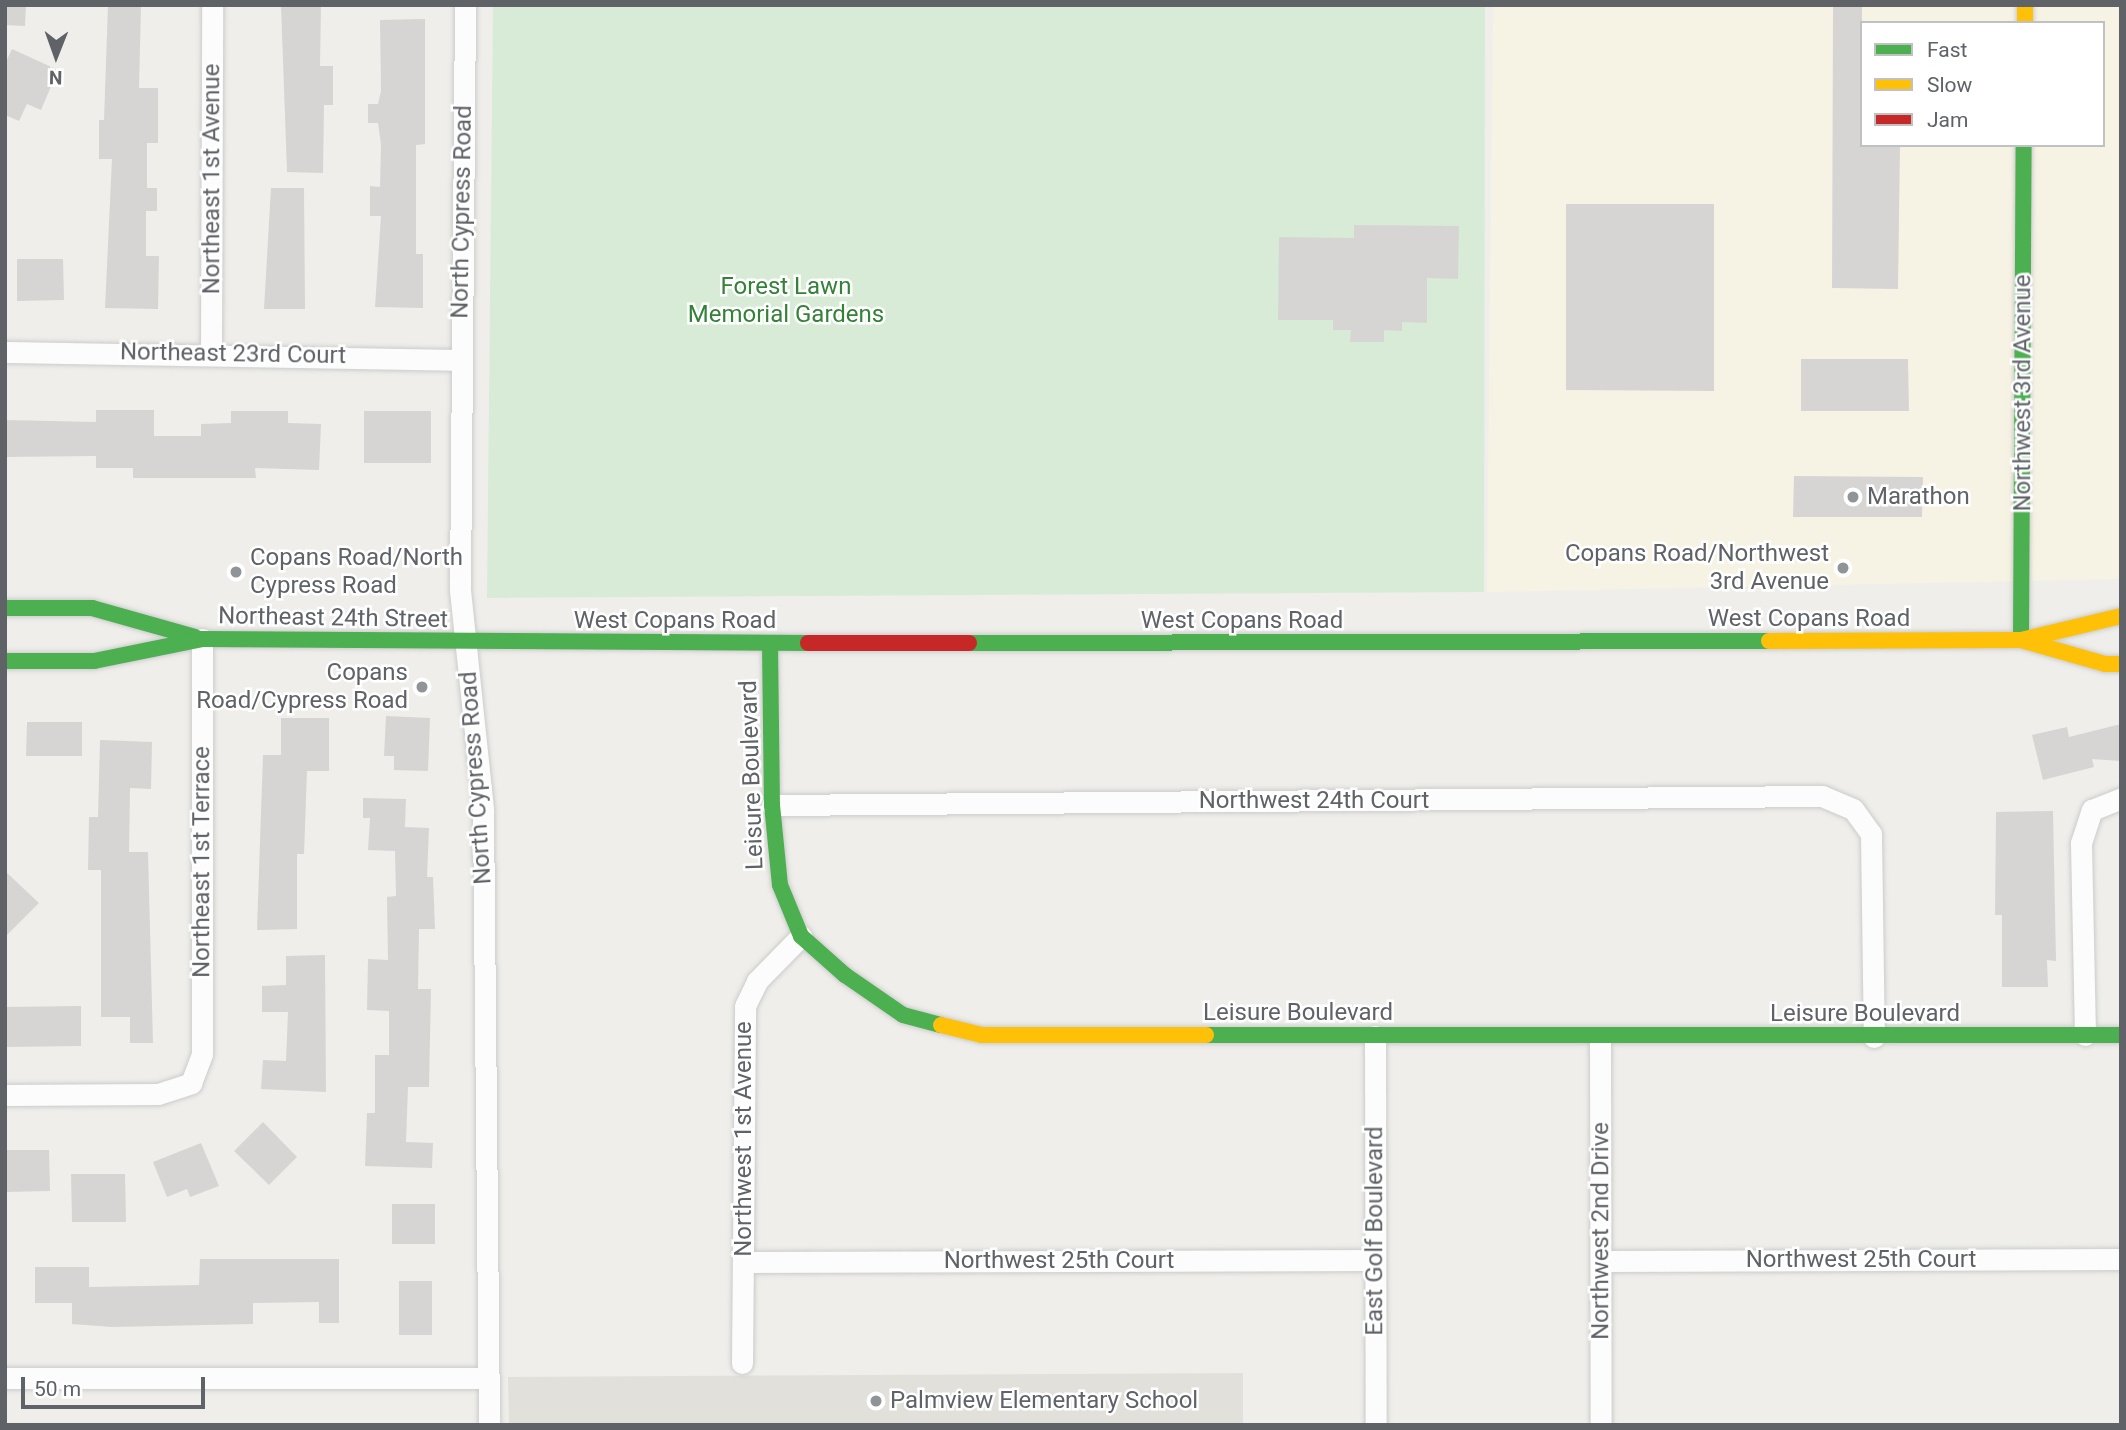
<!DOCTYPE html>
<style>
body{margin:0}
#map{position:relative;width:2126px;height:1430px;overflow:hidden;background:#efeeea;font-family:Roboto,sans-serif}
div>[style]{position:absolute}
.commercial>*{inset:0;background:#f7f3e4}
.education>*{inset:0;background:#e2e0da}
.green>*{inset:0;background:#d8ebd6}
.building>*{inset:0;background:#d6d5d3}
.roads{filter:drop-shadow(0 0 2px #cbcccc) drop-shadow(0 0 2px #cbcccc)}
.street>*{height:21px;margin:-10.5px;padding:0 10.5px;transform-origin:10.5px;border-radius:10.5px;background:#fdfcfc}
.fast>*{height:16px;margin:-8px;padding:0 8px;transform-origin:8px;border-radius:8px;background:#4caf50}
.slow>*{height:16px;margin:-8px;padding:0 8px;transform-origin:8px;border-radius:8px;background:#ffc107}
.jam>*{height:16px;margin:-8px;padding:0 8px;transform-origin:8px;border-radius:8px;background:#c62828}
.dots>*{width:19px;height:19px;translate:-50% -50%;box-sizing:border-box;border:4px solid #fff;border-radius:50%}
span{translate:-50% -50%;white-space:nowrap;text-align:center;line-height:1.15;-webkit-text-stroke:5px #fff;paint-order:stroke}
.street-label{font-size:24px;color:#5f6368}
.park-label{font-size:24px;color:#348238}
.poi-label{font-size:24px;color:#5f6368}
.left{translate:0 -50%;text-align:left}
.right{translate:-100% -50%;text-align:right}
.frame{position:absolute;inset:0;border:7px solid #5f6368;pointer-events:none}
.legend{position:absolute;left:1860px;top:21px;width:245px;height:126px;box-sizing:border-box;background:#fff;border:2px solid #bfc1c3;margin:0;padding:9px 12px;list-style:none;font-size:21px;color:#5f6368}
.legend li{display:flex;align-items:center;gap:14px;height:35px}
.legend b{width:35px;border:2px solid #bfc1c3}
.north{position:absolute;left:21px;top:21px;width:70px;height:70px;-webkit-text-stroke:5px #fff;paint-order:stroke;rotate:181deg;font-size:19px;font-weight:700;line-height:28px;text-align:center;color:#5f6368}
.north::after{content:'';display:block;margin:auto;width:24px;height:32px;background:#5f6368;clip-path:polygon(50% 0,100% 100%,50% 72%,0 100%)}
.scale{position:absolute;left:21px;top:1377px;width:184px;height:32px;box-sizing:border-box;border:4px solid #5f6368;border-top:0;padding-left:9px;font-size:21px;line-height:24px;white-space:nowrap;color:#5f6368;-webkit-text-stroke:5px #fff;paint-order:stroke}
</style>
<div id="map">
<div class="commercial">
<i style="clip-path:polygon(evenodd,1493px 5px,2121px 5px,2121px 579px,1487px 592px,1493px 5px,1862px 23px,2103px 23px,2103px 145px,1862px 145px,1862px 23px)"></i>
</div>
<div class="education">
<i style="clip-path:polygon(1243px 1373px,1243px 1425px,509px 1425px,508px 1377px)"></i>
</div>
<div class="green">
<i style="clip-path:polygon(493px 5px,1485px 5px,1484px 592px,487px 598px)"></i>
</div>
<div class="building">
<i style="clip-path:polygon(5px 5px,26px 5px,25px 26px,5px 25px)"></i>
<i style="clip-path:polygon(108px 5px,141px 5px,139px 88px,158px 88px,158px 143px,147px 143px,147px 188px,157px 188px,157px 211px,146px 211px,146px 256px,159px 256px,158px 309px,105px 308px,112px 159px,99px 159px,99px 120px,104px 120px)"></i>
<i style="clip-path:polygon(281px 5px,321px 5px,320px 66px,333px 66px,333px 105px,324px 105px,323px 173px,287px 172px)"></i>
<i style="clip-path:polygon(1833px 5px,1862px 5px,1862px 145px,1900px 145px,1898px 289px,1832px 288px)"></i>
<i style="clip-path:polygon(425px 19px,425px 144px,416px 145px,416px 254px,423px 254px,423px 308px,375px 307px,381px 216px,370px 216px,370px 186px,380px 187px,381px 145px,378px 123px,368px 123px,368px 104px,378px 104px,381px 91px,380px 20px)"></i>
<i style="clip-path:polygon(12px 49px,58px 70px,41px 110px,27px 104px,19px 121px,5px 115px,5px 64px)"></i>
<i style="clip-path:polygon(271px 188px,304px 188px,305px 309px,264px 309px)"></i>
<i style="clip-path:polygon(1566px 204px,1714px 204px,1714px 391px,1566px 390px)"></i>
<i style="clip-path:polygon(1354px 225px,1459px 226px,1458px 279px,1427px 278px,1427px 323px,1402px 322px,1402px 331px,1384px 330px,1384px 342px,1350px 342px,1351px 330px,1333px 330px,1333px 320px,1278px 320px,1279px 237px,1354px 238px)"></i>
<i style="clip-path:polygon(17px 259px,63px 259px,64px 300px,17px 301px)"></i>
<i style="clip-path:polygon(1801px 359px,1908px 359px,1909px 411px,1801px 411px)"></i>
<i style="clip-path:polygon(96px 410px,154px 410px,154px 436px,201px 436px,201px 424px,231px 423px,231px 411px,288px 411px,288px 423px,321px 424px,319px 470px,255px 468px,256px 478px,133px 478px,133px 468px,96px 468px,96px 456px,5px 457px,5px 420px,96px 422px)"></i>
<i style="clip-path:polygon(364px 411px,431px 411px,431px 463px,364px 463px)"></i>
<i style="clip-path:polygon(1794px 476px,1923px 477px,1922px 517px,1793px 517px)"></i>
<i style="clip-path:polygon(386px 716px,430px 718px,428px 771px,394px 770px,394px 756px,384px 756px)"></i>
<i style="clip-path:polygon(281px 718px,329px 718px,329px 771px,307px 771px,304px 854px,297px 854px,297px 929px,257px 930px,263px 755px,281px 755px)"></i>
<i style="clip-path:polygon(27px 722px,82px 722px,82px 756px,26px 756px)"></i>
<i style="clip-path:polygon(2121px 724px,2121px 761px,2092px 759px,2094px 767px,2043px 780px,2032px 735px,2067px 727px,2069px 737px)"></i>
<i style="clip-path:polygon(100px 740px,152px 742px,151px 789px,130px 788px,129px 852px,148px 852px,153px 1043px,130px 1043px,130px 1017px,101px 1017px,101px 870px,88px 870px,89px 817px,98px 817px)"></i>
<i style="clip-path:polygon(363px 798px,406px 799px,405px 827px,429px 828px,427px 877px,433px 877px,435px 929px,419px 929px,418px 989px,431px 989px,429px 1087px,408px 1087px,406px 1142px,433px 1143px,432px 1168px,365px 1166px,367px 1113px,375px 1113px,375px 1055px,389px 1055px,389px 1011px,367px 1010px,368px 959px,388px 960px,387px 897px,396px 896px,395px 851px,368px 850px,370px 818px,363px 818px)"></i>
<i style="clip-path:polygon(2053px 811px,2056px 961px,2047px 960px,2048px 987px,2002px 987px,2002px 915px,1995px 915px,1996px 812px)"></i>
<i style="clip-path:polygon(5px 871px,39px 903px,5px 937px)"></i>
<i style="clip-path:polygon(325px 955px,326px 1092px,261px 1089px,263px 1060px,286px 1061px,288px 1012px,262px 1012px,262px 986px,286px 985px,286px 956px)"></i>
<i style="clip-path:polygon(81px 1006px,81px 1046px,5px 1047px,5px 1007px)"></i>
<i style="clip-path:polygon(263px 1122px,297px 1157px,269px 1185px,234px 1151px)"></i>
<i style="clip-path:polygon(201px 1143px,219px 1186px,190px 1197px,187px 1189px,167px 1197px,153px 1162px)"></i>
<i style="clip-path:polygon(5px 1150px,49px 1150px,50px 1191px,5px 1192px)"></i>
<i style="clip-path:polygon(71px 1174px,125px 1174px,126px 1222px,72px 1222px)"></i>
<i style="clip-path:polygon(392px 1204px,435px 1204px,435px 1244px,392px 1244px)"></i>
<i style="clip-path:polygon(200px 1259px,339px 1259px,339px 1323px,319px 1323px,319px 1302px,253px 1303px,253px 1324px,112px 1327px,72px 1324px,72px 1303px,35px 1303px,35px 1267px,89px 1267px,89px 1287px,199px 1285px)"></i>
<i style="clip-path:polygon(399px 1281px,432px 1281px,432px 1335px,399px 1335px)"></i>
</div>
<div class="roads">
<div class="street">
<i style="left:465px;top:5px;width:585px;rotate:90.49deg"></i>
<i style="left:460px;top:590px;width:221px;rotate:84deg"></i>
<i style="left:483px;top:810px;width:615px;rotate:89.44deg"></i>
<i style="left:5px;top:352px;width:455px;rotate:1deg"></i>
<i style="left:211px;top:352px;width:347px;rotate:-89.8deg"></i>
<i style="left:772px;top:805px;width:1050px;rotate:-0.49deg"></i>
<i style="left:1822px;top:796px;width:34px;rotate:23deg"></i>
<i style="left:1853px;top:809px;width:31px;rotate:54deg"></i>
<i style="left:1871px;top:834px;width:203px;rotate:89.2deg"></i>
<i style="left:2085px;top:1035px;width:192px;rotate:-91.2deg"></i>
<i style="left:2081px;top:843px;width:35px;rotate:-72deg"></i>
<i style="left:2092px;top:810px;width:31px;rotate:-22deg"></i>
<i style="left:1375px;top:1036px;width:389px;rotate:89.9deg"></i>
<i style="left:1600px;top:1038px;width:387px;rotate:89.9deg"></i>
<i style="left:5px;top:1095px;width:153px;rotate:-0.4deg"></i>
<i style="left:158px;top:1094px;width:35px;rotate:-18deg"></i>
<i style="left:191px;top:1083px;width:31px;rotate:-69deg"></i>
<i style="left:202px;top:1054px;width:415px;rotate:-90deg"></i>
<i style="left:1601px;top:1261px;width:520px;rotate:-0.22deg"></i>
<i style="left:743px;top:1262px;width:632px;rotate:-0.18deg"></i>
<i style="left:742px;top:1363px;width:357px;rotate:-89.5deg"></i>
<i style="left:745px;top:1006px;width:28px;rotate:-64deg"></i>
<i style="left:757px;top:981px;width:63px;rotate:-45.6deg"></i>
<i style="left:5px;top:1378px;width:483px"></i>
</div>
<div class="fast">
<i style="left:5px;top:608px;width:87px"></i>
<i style="left:92px;top:608px;width:107px;rotate:15.7deg"></i>
<i style="left:2021px;top:640px;width:495px;rotate:-89.7deg"></i>
<i style="left:969px;top:643px;width:800px;rotate:-0.14deg"></i>
<i style="left:770px;top:644px;width:161px;rotate:89.3deg"></i>
<i style="left:772px;top:805px;width:80px;rotate:84.3deg"></i>
<i style="left:780px;top:885px;width:55px;rotate:67.6deg"></i>
<i style="left:801px;top:936px;width:59px;rotate:41.6deg"></i>
<i style="left:845px;top:975px;width:70px;rotate:34.6deg"></i>
<i style="left:903px;top:1015px;width:39px;rotate:15deg"></i>
<i style="left:5px;top:661px;width:89px"></i>
<i style="left:94px;top:661px;width:110px;rotate:-11.5deg"></i>
<i style="left:202px;top:639px;width:606px;rotate:0.38deg"></i>
<i style="left:1206px;top:1035px;width:915px"></i>
</div>
<div class="slow">
<i style="left:2025px;top:5px;width:18px;rotate:90deg"></i>
<i style="left:2021px;top:640px;width:103px;rotate:-13.5deg"></i>
<i style="left:1769px;top:641px;width:252px;rotate:-0.2deg"></i>
<i style="left:2021px;top:640px;width:87px;rotate:15.9deg"></i>
<i style="left:2105px;top:664px;width:16px"></i>
<i style="left:941px;top:1025px;width:42px;rotate:13.7deg"></i>
<i style="left:982px;top:1035px;width:224px"></i>
</div>
<div class="jam">
<i style="left:808px;top:643px;width:161px"></i>
</div>
</div>
<div class="dots">
<i style="left:1853px;top:497px;background:#919496"></i>
<i style="left:1843px;top:568px;background:#919496"></i>
<i style="left:236px;top:572px;background:#919496"></i>
<i style="left:422px;top:687px;background:#919496"></i>
<i style="left:876px;top:1401px;background:#919496"></i>
</div>
<div class="street-label">
<span style="left:212px;top:179px;rotate:-90deg">Northeast 1st Avenue</span>
<span style="left:462px;top:212px;rotate:-89deg">North Cypress Road</span>
<span style="left:233px;top:354px;rotate:1deg">Northeast 23rd Court</span>
<span style="left:2023px;top:393px;rotate:-90deg">Northwest 3rd Avenue</span>
<span style="left:333px;top:618px;rotate:1deg">Northeast 24th Street</span>
<span style="left:1809px;top:619px">West Copans Road</span>
<span style="left:675px;top:621px">West Copans Road</span>
<span style="left:1242px;top:621px">West Copans Road</span>
<span style="left:752px;top:775px;rotate:-92deg">Leisure Boulevard</span>
<span style="left:476px;top:778px;rotate:-94deg">North Cypress Road</span>
<span style="left:1314px;top:801px">Northwest 24th Court</span>
<span style="left:202px;top:862px;rotate:-90deg">Northeast 1st Terrace</span>
<span style="left:1298px;top:1013px">Leisure Boulevard</span>
<span style="left:1865px;top:1014px">Leisure Boulevard</span>
<span style="left:744px;top:1139px;rotate:-90deg">Northwest 1st Avenue</span>
<span style="left:1375px;top:1231px;rotate:-90deg">East Golf Boulevard</span>
<span style="left:1601px;top:1231px;rotate:-90deg">Northwest 2nd Drive</span>
<span style="left:1861px;top:1260px">Northwest 25th Court</span>
<span style="left:1059px;top:1261px">Northwest 25th Court</span>
</div>
<div class="park-label">
<span style="left:786px;top:301px">Forest Lawn<br>Memorial Gardens</span>
</div>
<div class="poi-label">
<span class="left" style="left:1867px;top:497px">Marathon</span>
<span class="right" style="left:1829px;top:568px">Copans Road/Northwest<br>3rd Avenue</span>
<span class="left" style="left:250px;top:572px">Copans Road/North<br>Cypress Road</span>
<span class="right" style="left:408px;top:687px">Copans<br>Road/Cypress Road</span>
<span class="left" style="left:890px;top:1401px">Palmview Elementary School</span>
</div>
<div class="frame"></div>
<ul class="legend">
<li><b style="height:9px;background:#4caf50"></b>Fast</li>
<li><b style="height:9px;background:#ffc107"></b>Slow</li>
<li><b style="height:9px;background:#c62828"></b>Jam</li>
</ul>
<div class="north">N</div>
<div class="scale">50 m</div>
</div>
